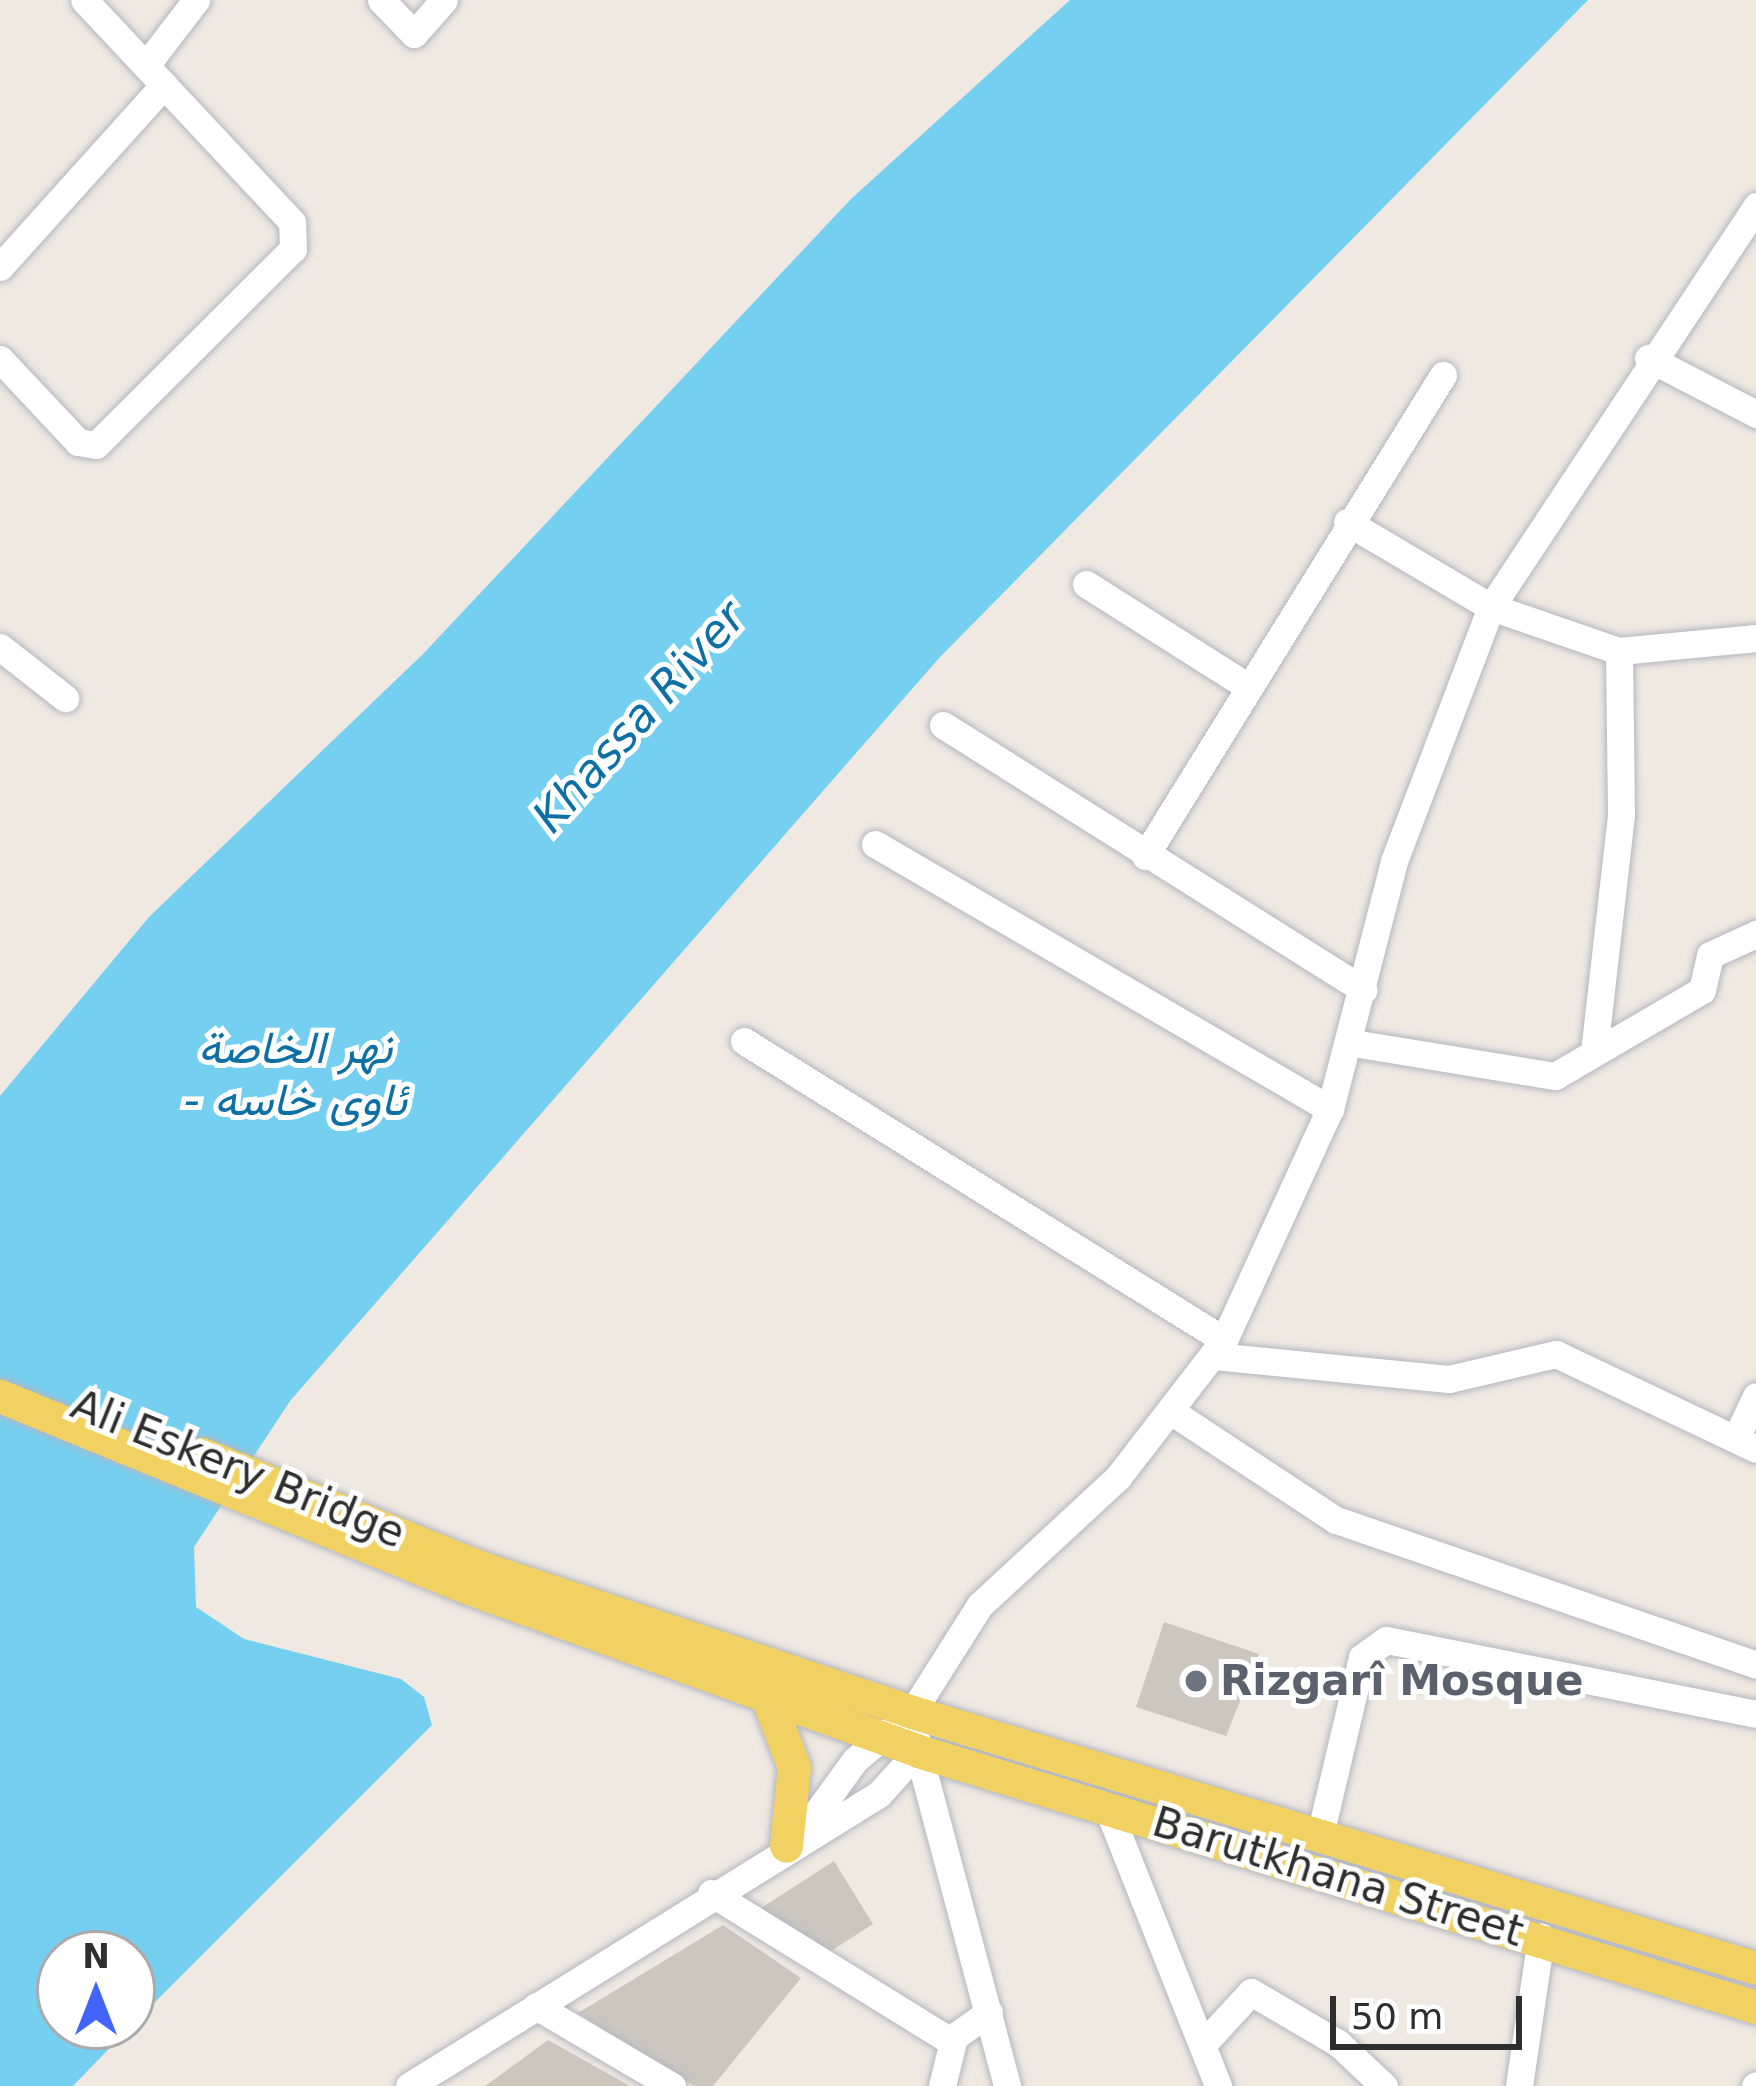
<!DOCTYPE html>
<meta charset="utf-8">
<style>
body{margin:0}
#map{position:relative;width:1756px;height:2086px;overflow:hidden;background:#efe9e1;font-family:"DejaVu Sans",Vazirmatn,sans-serif}
div>[style]{position:absolute}
.water>*{inset:0;background:#75cff0}
.building>*{inset:0;background:#cbc7bf}
.roads{filter:drop-shadow(0 0 3px #b4b7c1) drop-shadow(0 0 3px #b4b7c1)}
.minor>*{height:27px;margin:-13.5px;padding:0 13.5px;transform-origin:13.5px;border-radius:13.5px;background:#fff}
.major>*{height:33px;margin:-16.5px;padding:0 16.5px;transform-origin:16.5px;border-radius:16.5px;background:#f2d163}
.dots>*{width:33px;height:33px;translate:-50% -50%;box-sizing:border-box;border:6px solid #fff;border-radius:50%}
span{translate:-50% -50%;white-space:nowrap;text-align:center;line-height:1.15;-webkit-text-stroke:10px #fff;paint-order:stroke}
.street-label{font-size:42px;color:#2e2e2e}
.worship-label{font-size:42px;color:#5b616d;font-weight:700}
.left{translate:0 -50%;text-align:left}
.water-label{font-size:45px;color:#0d6fa3;font-style:italic}
.north{position:absolute;left:36px;top:1930px;width:120px;height:120px;box-sizing:border-box;background:#fff;border:3px solid #ababab;border-radius:50%;rotate:0deg;font-size:33px;font-weight:700;line-height:48px;text-align:center;color:#2e2e2e}
.north::after{content:'';display:block;margin:auto;width:42px;height:54px;background:#4264fb;clip-path:polygon(50% 0,100% 100%,50% 72%,0 100%)}
.scale{position:absolute;left:1330px;top:1996px;width:192px;height:54px;box-sizing:border-box;border:6px solid #2e2e2e;border-top:0;padding-left:15px;font-size:36px;line-height:42px;white-space:nowrap;color:#2e2e2e;-webkit-text-stroke:9px #fff;paint-order:stroke}
</style>
<div id="map">
<div class="water">
<i style="clip-path:polygon(1070px 0,1588px 0,940px 657px,290px 1401px,194px 1547px,196px 1607px,244px 1639px,401px 1679px,424px 1697px,432px 1725px,132px 2025px,132px 1954px,60px 1954px,60px 2026px,131px 2026px,73px 2086px,0 2086px,0 1096px,149px 917px,423px 654px,851px 199px)"></i>
</div>
<div class="building">
<i style="clip-path:polygon(1164px 1622px,1259px 1654px,1226px 1736px,1136px 1707px)"></i>
<i style="clip-path:polygon(834px 1861px,873px 1924px,820px 1958px,758px 1910px)"></i>
<i style="clip-path:polygon(723px 1925px,801px 1978px,713px 2086px,694px 2086px,578px 2013px)"></i>
<i style="clip-path:polygon(548px 2040px,630px 2086px,485px 2086px)"></i>
</div>
<div class="roads">
<div class="minor">
<i style="left:381px;top:0;width:47px;rotate:45.9deg"></i>
<i style="left:414px;top:34px;width:45px;rotate:-48.6deg"></i>
<i style="left:150px;top:60px;width:76px;rotate:-52.5deg"></i>
<i style="left:0;top:267px;width:245px;rotate:-48deg"></i>
<i style="left:1648px;top:358px;width:122px;rotate:27.4deg"></i>
<i style="left:0;top:359px;width:114px;rotate:46.8deg"></i>
<i style="left:78px;top:442px;width:18px;rotate:9deg"></i>
<i style="left:96px;top:445px;width:278px;rotate:-44.9deg"></i>
<i style="left:293px;top:249px;width:27px;rotate:-92deg"></i>
<i style="left:292px;top:222px;width:304px;rotate:-133.1deg"></i>
<i style="left:1347px;top:522px;width:167px;rotate:30.6deg"></i>
<i style="left:1491px;top:607px;width:135px;rotate:19deg"></i>
<i style="left:1619px;top:651px;width:138px;rotate:-5.4deg"></i>
<i style="left:1086px;top:584px;width:188px;rotate:32.4deg"></i>
<i style="left:0;top:647px;width:83px;rotate:38.1deg"></i>
<i style="left:943px;top:725px;width:497px;rotate:32.2deg"></i>
<i style="left:875px;top:844px;width:527px;rotate:30.22deg"></i>
<i style="left:1145px;top:856px;width:566px;rotate:-58.22deg"></i>
<i style="left:744px;top:1041px;width:566px;rotate:31.92deg"></i>
<i style="left:1353px;top:1043px;width:205px;rotate:9.3deg"></i>
<i style="left:1555px;top:1076px;width:170px;rotate:-30.3deg"></i>
<i style="left:1702px;top:990px;width:36px;rotate:-77deg"></i>
<i style="left:1710px;top:955px;width:51px;rotate:-24.5deg"></i>
<i style="left:1594px;top:1052px;width:239px;rotate:-83.5deg"></i>
<i style="left:1621px;top:815px;width:164px;rotate:-90.7deg"></i>
<i style="left:1214px;top:1356px;width:236px;rotate:5.6deg"></i>
<i style="left:1449px;top:1379px;width:110px;rotate:-13.2deg"></i>
<i style="left:1556px;top:1354px;width:221px;rotate:25.4deg"></i>
<i style="left:1175px;top:1414px;width:193px;rotate:33.4deg"></i>
<i style="left:1336px;top:1520px;width:444px;rotate:19deg"></i>
<i style="left:1737px;top:1436px;width:44px;rotate:-64.6deg"></i>
<i style="left:918px;top:1751px;width:347px;rotate:75.1deg"></i>
<i style="left:1108px;top:1809px;width:298px;rotate:68.3deg"></i>
<i style="left:1320px;top:1835px;width:183px;rotate:-76.7deg"></i>
<i style="left:1362px;top:1657px;width:29px;rotate:-35deg"></i>
<i style="left:1386px;top:1640px;width:377px;rotate:11.3deg"></i>
<i style="left:797px;top:1840px;width:99px;rotate:-54.1deg"></i>
<i style="left:855px;top:1760px;width:75px;rotate:-40.1deg"></i>
<i style="left:912px;top:1712px;width:127px;rotate:-57.6deg"></i>
<i style="left:980px;top:1605px;width:188px;rotate:-42.8deg"></i>
<i style="left:1118px;top:1477px;width:173px;rotate:-52.3deg"></i>
<i style="left:1224px;top:1340px;width:254px;rotate:-65.4deg"></i>
<i style="left:1330px;top:1109px;width:256px;rotate:-75.5deg"></i>
<i style="left:1394px;top:861px;width:272px;rotate:-69.1deg"></i>
<i style="left:1491px;top:607px;width:481px;rotate:-56.5deg"></i>
<i style="left:711px;top:1893px;width:283px;rotate:31.7deg"></i>
<i style="left:536px;top:2006px;width:158px;rotate:30.5deg"></i>
<i style="left:1205px;top:2042px;width:68px;rotate:-47.4deg"></i>
<i style="left:1251px;top:1992px;width:101px;rotate:30.4deg"></i>
<i style="left:1338px;top:2043px;width:63px;rotate:43.1deg"></i>
<i style="left:409px;top:2086px;width:553px;rotate:-31.85deg"></i>
<i style="left:879px;top:1794px;width:58px;rotate:-47.8deg"></i>
<i style="left:918px;top:1751px;width:39px;rotate:-99deg"></i>
<i style="left:942px;top:2086px;width:50px;rotate:-76.2deg"></i>
<i style="left:954px;top:2037px;width:43px;rotate:-35.5deg"></i>
<i style="left:1519px;top:2086px;width:151px;rotate:-81.6deg"></i>
<i style="left:1755px;top:2086px;width:1px;rotate:-45deg"></i>
</div>
<div class="major">
<i style="left:0;top:1396px;width:504px;rotate:22.29deg"></i>
<i style="left:466px;top:1587px;width:481px;rotate:19.9deg"></i>
<i style="left:918px;top:1751px;width:876px;rotate:16.99deg"></i>
<i style="left:202px;top:1454px;width:296px;rotate:22.2deg"></i>
<i style="left:476px;top:1566px;width:460px;rotate:18.5deg"></i>
<i style="left:912px;top:1712px;width:882px;rotate:16.87deg"></i>
<i style="left:766px;top:1694px;width:78px;rotate:69deg"></i>
<i style="left:794px;top:1767px;width:79px;rotate:95.8deg"></i>
</div>
</div>
<div class="dots">
<i style="left:1196px;top:1681px;background:#6b7280"></i>
</div>
<div class="street-label">
<span style="left:238px;top:1469px;rotate:22deg">Ali Eskery Bridge</span>
<span style="left:1338px;top:1877px;rotate:17deg">Barutkhana Street</span>
</div>
<div class="worship-label">
<span class="left" style="left:1220px;top:1681px">Rizgarî Mosque</span>
</div>
<div class="water-label">
<span style="left:639px;top:717px;rotate:-48deg">Khassa River</span>
<span style="left:295px;top:1074px">نهر الخاصة<br>- ئاوی خاسە</span>
</div>
<div class="north">N</div>
<div class="scale">50 m</div>
</div>
